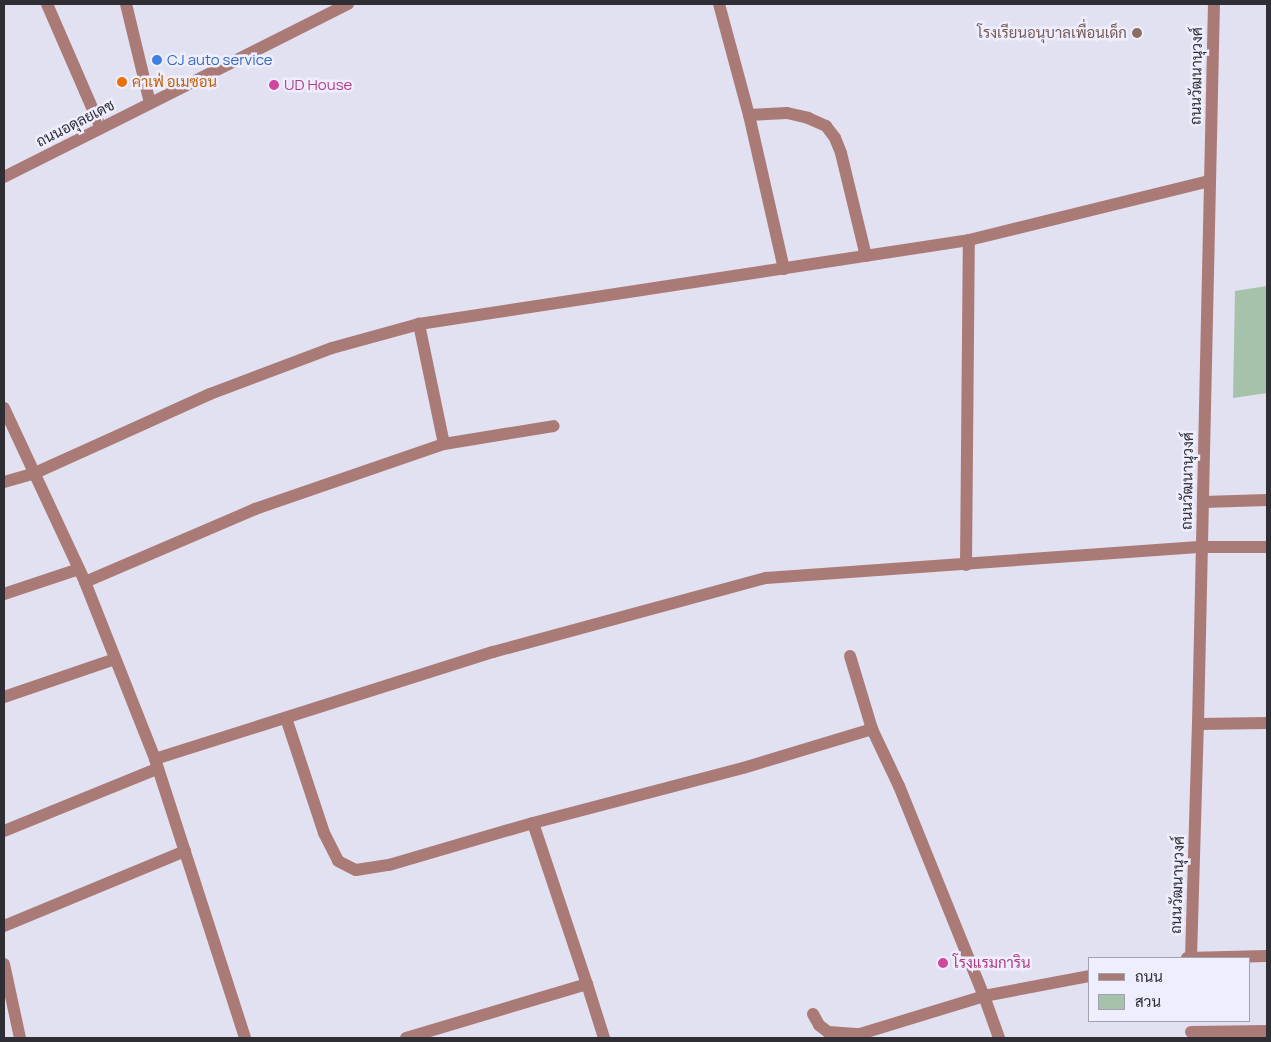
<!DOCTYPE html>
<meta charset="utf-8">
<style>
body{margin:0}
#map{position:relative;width:1271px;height:1042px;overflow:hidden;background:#e2e1f2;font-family:Manrope,Sarabun,sans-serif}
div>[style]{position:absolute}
.green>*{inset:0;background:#a6c2ab}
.minor>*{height:12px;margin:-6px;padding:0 6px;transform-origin:6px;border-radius:6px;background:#aa7b76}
.dots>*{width:14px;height:14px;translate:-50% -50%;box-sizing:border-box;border:2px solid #efeeff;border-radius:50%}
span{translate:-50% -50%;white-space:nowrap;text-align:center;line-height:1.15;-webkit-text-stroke:5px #efeeff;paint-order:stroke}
.education-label{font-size:15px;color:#785e54}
.right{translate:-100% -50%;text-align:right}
.shop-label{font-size:15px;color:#366cbe}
.left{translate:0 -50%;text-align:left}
.street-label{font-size:15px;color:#2f2e35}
.food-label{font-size:15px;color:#c56008}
.hotel-label{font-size:15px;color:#b23c85}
.frame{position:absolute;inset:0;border:5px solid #2f2e35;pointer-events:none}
.legend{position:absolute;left:1088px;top:957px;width:162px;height:65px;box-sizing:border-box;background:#efeeff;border:1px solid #a2a1ae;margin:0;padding:6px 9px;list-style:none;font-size:15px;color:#2f2e35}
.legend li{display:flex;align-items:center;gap:10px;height:25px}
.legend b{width:25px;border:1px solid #a2a1ae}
</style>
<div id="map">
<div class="green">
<i style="clip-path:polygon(1267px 286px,1267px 393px,1233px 398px,1235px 291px)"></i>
</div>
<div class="minor">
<i style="left:47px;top:4px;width:135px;rotate:66.5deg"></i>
<i style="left:126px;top:4px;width:102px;rotate:76.4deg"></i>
<i style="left:719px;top:4px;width:115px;rotate:74.9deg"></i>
<i style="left:749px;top:115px;width:158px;rotate:77.2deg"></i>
<i style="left:749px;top:115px;width:38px;rotate:-3deg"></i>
<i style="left:787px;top:113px;width:22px;rotate:13deg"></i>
<i style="left:808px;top:118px;width:20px;rotate:24deg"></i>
<i style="left:826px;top:126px;width:15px;rotate:53deg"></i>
<i style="left:835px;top:138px;width:16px;rotate:68deg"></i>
<i style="left:841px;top:153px;width:106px;rotate:76.4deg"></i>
<i style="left:4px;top:177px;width:385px;rotate:-26.7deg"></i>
<i style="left:4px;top:408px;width:192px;rotate:65deg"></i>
<i style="left:85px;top:582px;width:190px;rotate:68.4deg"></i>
<i style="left:155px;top:759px;width:293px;rotate:72.1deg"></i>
<i style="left:444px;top:444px;width:111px;rotate:-9.3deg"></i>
<i style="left:4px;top:482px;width:32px;rotate:-16deg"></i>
<i style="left:35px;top:473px;width:192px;rotate:-24.3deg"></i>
<i style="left:210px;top:394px;width:130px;rotate:-20.7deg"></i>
<i style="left:332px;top:348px;width:90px;rotate:-15.4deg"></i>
<i style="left:419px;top:324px;width:556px;rotate:-8.68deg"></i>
<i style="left:969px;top:240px;width:248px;rotate:-13.8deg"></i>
<i style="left:1203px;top:502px;width:64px;rotate:-1.8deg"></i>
<i style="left:966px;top:565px;width:325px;rotate:-89.5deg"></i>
<i style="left:85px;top:582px;width:185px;rotate:-23.2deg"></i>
<i style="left:255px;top:509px;width:200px;rotate:-19deg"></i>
<i style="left:444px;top:444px;width:123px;rotate:-101.8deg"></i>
<i style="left:4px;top:594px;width:79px;rotate:-18.4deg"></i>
<i style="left:850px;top:656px;width:76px;rotate:73.2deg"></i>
<i style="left:872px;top:729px;width:63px;rotate:64.7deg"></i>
<i style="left:899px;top:786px;width:227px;rotate:68deg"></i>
<i style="left:984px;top:996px;width:108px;rotate:-10.7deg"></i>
<i style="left:4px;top:697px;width:117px;rotate:-18.9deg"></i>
<i style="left:286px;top:718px;width:121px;rotate:71.7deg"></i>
<i style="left:324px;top:833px;width:31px;rotate:63deg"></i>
<i style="left:338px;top:861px;width:20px;rotate:27deg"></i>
<i style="left:356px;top:870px;width:33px;rotate:-9deg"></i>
<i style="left:389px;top:865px;width:150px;rotate:-16.3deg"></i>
<i style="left:533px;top:823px;width:217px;rotate:-14.7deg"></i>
<i style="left:743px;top:768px;width:135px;rotate:-16.8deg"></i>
<i style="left:1198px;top:724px;width:69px;rotate:-0.8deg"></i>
<i style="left:155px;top:759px;width:355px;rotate:-17.6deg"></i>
<i style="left:493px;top:652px;width:283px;rotate:-15.2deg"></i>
<i style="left:766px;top:578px;width:437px;rotate:-4.1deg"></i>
<i style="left:1202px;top:547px;width:65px"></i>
<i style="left:533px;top:823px;width:170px;rotate:71.5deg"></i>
<i style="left:4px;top:831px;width:165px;rotate:-22.1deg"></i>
<i style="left:4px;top:926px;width:196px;rotate:-22.5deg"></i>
<i style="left:1187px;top:958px;width:80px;rotate:-1.4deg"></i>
<i style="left:1191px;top:958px;width:234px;rotate:-88.3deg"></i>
<i style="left:1198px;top:724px;width:720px;rotate:-88.73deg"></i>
<i style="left:4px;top:964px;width:76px;rotate:77.8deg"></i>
<i style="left:813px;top:1014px;width:13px;rotate:61deg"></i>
<i style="left:819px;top:1025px;width:11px;rotate:38deg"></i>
<i style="left:828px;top:1032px;width:32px;rotate:4deg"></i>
<i style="left:860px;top:1034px;width:130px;rotate:-17deg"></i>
<i style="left:984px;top:996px;width:45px;rotate:70.3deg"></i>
<i style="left:1191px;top:1032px;width:76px;rotate:-0.8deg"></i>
<i style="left:406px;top:1038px;width:189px;rotate:-16.6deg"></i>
<i style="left:587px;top:984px;width:57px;rotate:72.5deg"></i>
</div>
<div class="dots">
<i style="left:1137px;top:33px;background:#8d6e63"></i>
<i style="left:157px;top:60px;background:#3f7fe0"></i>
<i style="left:122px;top:82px;background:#e8710a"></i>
<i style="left:274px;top:85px;background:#d1479c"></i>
<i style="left:943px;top:963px;background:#d1479c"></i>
</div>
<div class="education-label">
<span class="right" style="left:1127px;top:33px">โรงเรียนอนุบาลเพื่อนเด็ก</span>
</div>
<div class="shop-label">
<span class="left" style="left:167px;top:60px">CJ auto service</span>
</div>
<div class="street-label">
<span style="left:1196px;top:76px;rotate:-89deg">ถนนวัฒนานุวงศ์</span>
<span style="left:75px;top:123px;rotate:-27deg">ถนนอดุลยเดช</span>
<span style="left:1187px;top:481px;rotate:-89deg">ถนนวัฒนานุวงศ์</span>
<span style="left:1177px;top:885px;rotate:-88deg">ถนนวัฒนานุวงศ์</span>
</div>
<div class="food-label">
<span class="left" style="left:132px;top:82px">คาเฟ่ อเมซอน</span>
</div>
<div class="hotel-label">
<span class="left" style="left:284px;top:85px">UD House</span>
<span class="left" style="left:953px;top:963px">โรงแรมการิน</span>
</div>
<div class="frame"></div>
<ul class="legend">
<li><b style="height:6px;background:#aa7b76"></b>ถนน</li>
<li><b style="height:14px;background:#a6c2ab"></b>สวน</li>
</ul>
</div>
